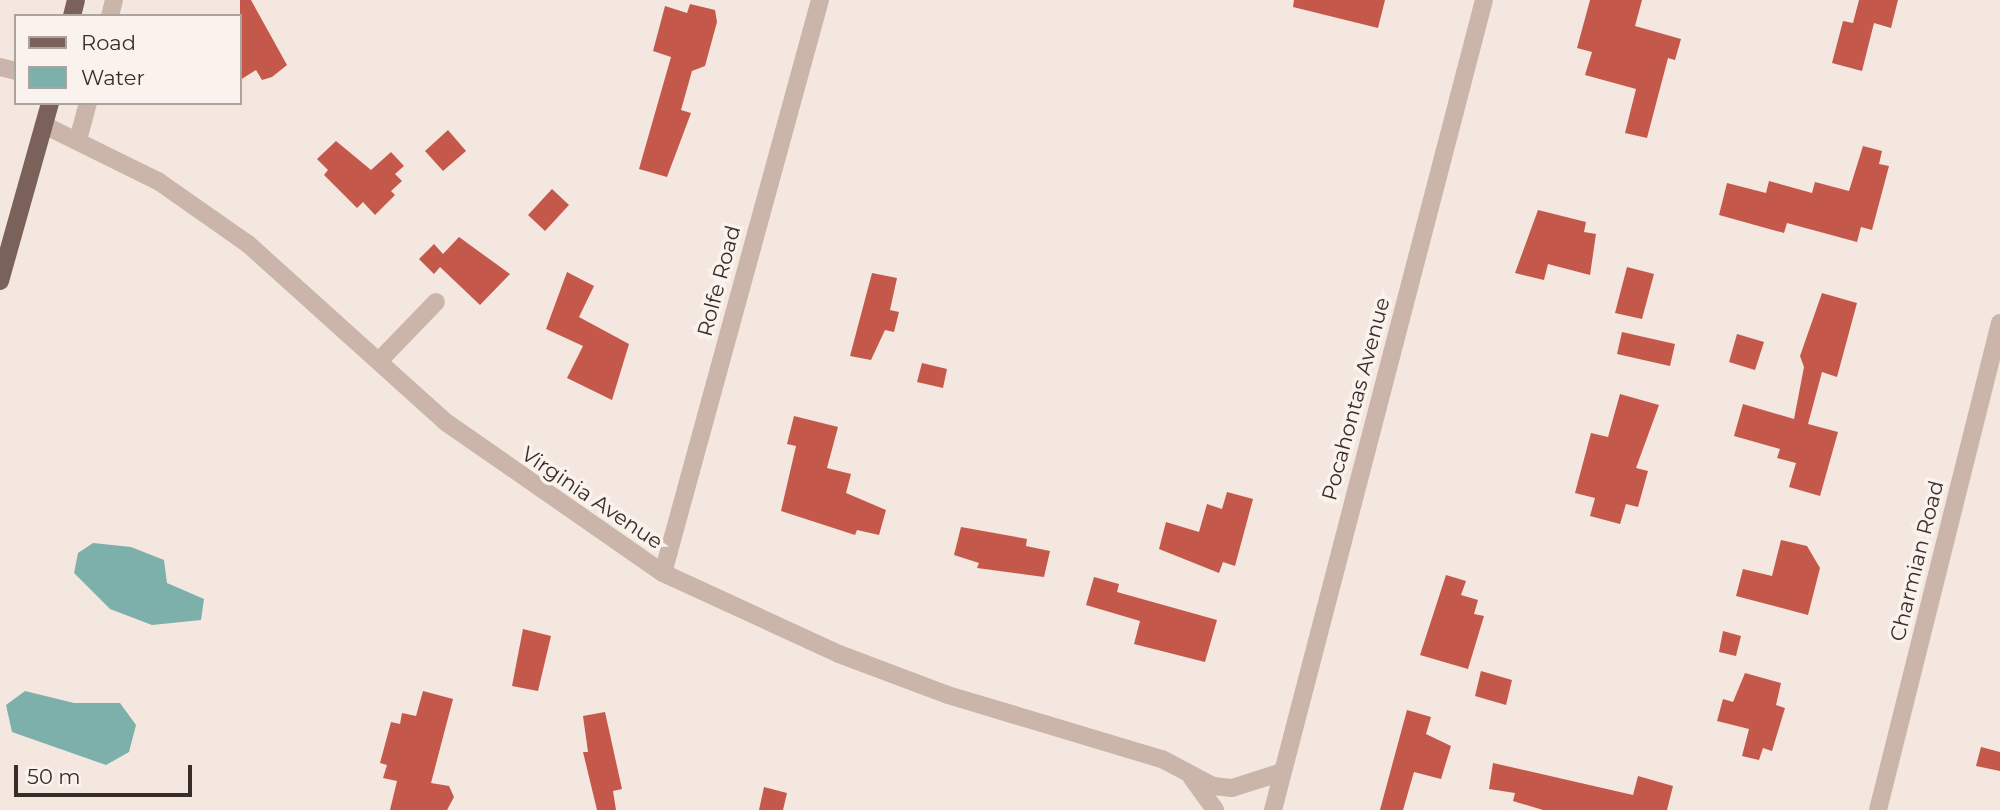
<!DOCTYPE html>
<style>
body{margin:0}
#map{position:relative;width:2000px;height:810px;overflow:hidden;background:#f3e7df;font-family:Montserrat,sans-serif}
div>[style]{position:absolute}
.water>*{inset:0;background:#7eb0ab}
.building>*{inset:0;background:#c4594b}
.minor>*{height:18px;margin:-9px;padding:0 9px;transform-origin:9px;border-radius:9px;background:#cbb5ab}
.major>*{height:18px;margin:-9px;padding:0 9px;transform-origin:9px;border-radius:9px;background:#7a625b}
span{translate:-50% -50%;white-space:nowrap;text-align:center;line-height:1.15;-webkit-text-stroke:7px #faf2ec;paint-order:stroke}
.street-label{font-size:21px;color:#392d2a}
.legend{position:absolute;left:14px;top:14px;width:228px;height:91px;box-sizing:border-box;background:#faf2ec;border:2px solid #ada39e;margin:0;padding:9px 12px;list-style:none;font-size:21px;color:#392d2a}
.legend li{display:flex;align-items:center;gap:14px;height:35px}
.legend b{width:35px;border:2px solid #ada39e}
.scale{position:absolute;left:14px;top:765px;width:178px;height:32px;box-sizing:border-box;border:4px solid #392d2a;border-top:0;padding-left:9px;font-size:21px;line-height:24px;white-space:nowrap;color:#392d2a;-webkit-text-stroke:5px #faf2ec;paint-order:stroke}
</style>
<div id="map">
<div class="water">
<i style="clip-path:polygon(93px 543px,131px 547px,164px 560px,167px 583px,204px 599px,201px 620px,152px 625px,110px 609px,74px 573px,78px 553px)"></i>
<i style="clip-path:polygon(25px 691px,74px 703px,120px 703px,136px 725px,129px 752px,106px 765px,12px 732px,6px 705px)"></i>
</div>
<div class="building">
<i style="clip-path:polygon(240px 0,251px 0,287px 65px,272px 77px,262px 80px,256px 70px,240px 80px)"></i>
<i style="clip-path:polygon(1294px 0,1385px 0,1378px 28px,1293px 7px)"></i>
<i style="clip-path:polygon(1590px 0,1642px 0,1635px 26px,1681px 39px,1675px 60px,1668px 58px,1647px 138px,1625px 133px,1636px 89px,1585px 75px,1592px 52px,1577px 48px)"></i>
<i style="clip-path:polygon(1859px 0,1898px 0,1891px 28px,1874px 23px,1862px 71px,1832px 63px,1843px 21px,1853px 23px)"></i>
<i style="clip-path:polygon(690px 4px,715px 10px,717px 22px,705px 66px,692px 71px,681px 110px,691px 113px,667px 177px,639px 169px,671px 57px,653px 51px,665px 6px,687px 13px)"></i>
<i style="clip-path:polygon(448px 130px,466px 151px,443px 171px,425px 151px)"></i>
<i style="clip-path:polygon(336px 141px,371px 170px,391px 152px,404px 166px,395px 174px,402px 181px,391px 191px,395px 195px,375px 215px,363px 202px,357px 208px,324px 175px,328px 170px,317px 159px)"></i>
<i style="clip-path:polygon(1863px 146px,1882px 151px,1879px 164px,1889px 166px,1872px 230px,1861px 227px,1857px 242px,1787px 223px,1784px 233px,1719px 215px,1727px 183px,1766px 193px,1769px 181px,1812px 193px,1815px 182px,1849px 191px)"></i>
<i style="clip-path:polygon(552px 189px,569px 205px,545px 231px,528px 215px)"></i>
<i style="clip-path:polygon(1538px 210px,1586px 222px,1584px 232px,1596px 234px,1590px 275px,1548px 264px,1544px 280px,1515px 273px)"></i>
<i style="clip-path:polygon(459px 237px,510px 274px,480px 305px,440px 267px,434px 274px,419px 259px,434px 244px,443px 254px)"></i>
<i style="clip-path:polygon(1627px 267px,1654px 274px,1642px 319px,1615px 313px)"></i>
<i style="clip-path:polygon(567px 272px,594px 286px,579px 317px,629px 344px,612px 400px,567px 378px,583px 346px,546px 329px)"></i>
<i style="clip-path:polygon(872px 273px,897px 278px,890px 310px,899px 312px,894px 332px,885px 330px,871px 360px,850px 356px)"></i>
<i style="clip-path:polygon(1822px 293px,1857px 303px,1837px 377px,1822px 372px,1808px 424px,1838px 432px,1820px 496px,1789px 487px,1796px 463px,1777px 458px,1780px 449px,1734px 436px,1743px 404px,1794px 419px,1804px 367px,1800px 356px)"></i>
<i style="clip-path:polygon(1622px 332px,1675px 344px,1670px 366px,1617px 354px)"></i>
<i style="clip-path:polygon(1737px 334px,1764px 342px,1755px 370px,1729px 362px)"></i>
<i style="clip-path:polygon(922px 363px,947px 369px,943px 388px,917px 382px)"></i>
<i style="clip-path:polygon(1620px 394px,1659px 405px,1636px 468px,1648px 471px,1638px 507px,1626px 504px,1620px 524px,1590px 516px,1595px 498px,1575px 493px,1591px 433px,1608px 437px)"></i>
<i style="clip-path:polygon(794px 416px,838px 427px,827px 468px,851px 474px,846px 493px,886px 510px,879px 535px,857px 530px,855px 535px,781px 511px,796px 446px,787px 444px)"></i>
<i style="clip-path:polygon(1227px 492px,1253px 499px,1235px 566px,1223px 562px,1219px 573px,1159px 549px,1166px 522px,1199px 532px,1207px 504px,1222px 509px)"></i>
<i style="clip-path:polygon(961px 527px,1027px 539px,1026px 546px,1050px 551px,1044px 577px,977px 568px,979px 563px,954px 555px)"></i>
<i style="clip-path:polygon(1781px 540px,1807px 546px,1820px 568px,1808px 615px,1736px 596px,1743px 569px,1772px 576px)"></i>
<i style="clip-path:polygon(1446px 575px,1466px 581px,1461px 595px,1478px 600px,1474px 614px,1484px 616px,1468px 669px,1420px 655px)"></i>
<i style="clip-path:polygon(1094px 577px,1119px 584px,1117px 592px,1217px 620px,1205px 662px,1134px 644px,1140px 621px,1086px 605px)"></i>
<i style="clip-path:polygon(523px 629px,551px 636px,538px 691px,512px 686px)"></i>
<i style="clip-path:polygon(1723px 631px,1741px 636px,1736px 656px,1719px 652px)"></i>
<i style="clip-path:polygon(1481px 671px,1512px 680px,1506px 705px,1475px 696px)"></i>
<i style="clip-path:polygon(1745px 673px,1781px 683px,1776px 705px,1785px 708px,1772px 751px,1763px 748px,1759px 760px,1742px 756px,1749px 729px,1717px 721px,1723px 699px,1733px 702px)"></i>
<i style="clip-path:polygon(423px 691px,453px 699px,431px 783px,449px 786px,454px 797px,447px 810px,390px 810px,397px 781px,383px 778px,387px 765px,380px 763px,391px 722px,400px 724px,402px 713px,416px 716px)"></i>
<i style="clip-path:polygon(1407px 710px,1431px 717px,1426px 734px,1451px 746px,1441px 779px,1414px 772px,1403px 810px,1380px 810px)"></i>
<i style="clip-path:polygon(605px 712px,622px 789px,613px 791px,616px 810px,597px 810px,583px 752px,588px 752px,583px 716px)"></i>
<i style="clip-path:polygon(1981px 747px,2000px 752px,2000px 771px,1976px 766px)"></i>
<i style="clip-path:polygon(1493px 763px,1633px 795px,1638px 776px,1673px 786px,1667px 810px,1543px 810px,1513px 801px,1515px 793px,1489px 789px)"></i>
<i style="clip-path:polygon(764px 787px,787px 793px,783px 810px,759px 810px)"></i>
</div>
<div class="minor">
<i style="left:110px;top:16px;width:16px;rotate:-76deg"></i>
<i style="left:0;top:67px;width:16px;rotate:14deg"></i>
<i style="left:44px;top:125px;width:127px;rotate:26.2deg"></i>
<i style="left:158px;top:181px;width:110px;rotate:35deg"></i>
<i style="left:248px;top:244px;width:268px;rotate:42deg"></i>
<i style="left:447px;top:423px;width:263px;rotate:34.8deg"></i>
<i style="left:663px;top:573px;width:194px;rotate:24.7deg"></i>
<i style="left:839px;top:654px;width:116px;rotate:20.6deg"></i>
<i style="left:948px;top:695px;width:223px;rotate:16.7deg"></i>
<i style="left:1162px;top:759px;width:58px;rotate:27.9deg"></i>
<i style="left:1213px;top:786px;width:19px;rotate:6deg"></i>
<i style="left:1232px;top:788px;width:52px;rotate:-17.7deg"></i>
<i style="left:78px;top:140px;width:38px;rotate:-75deg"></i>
<i style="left:379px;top:361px;width:82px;rotate:-46deg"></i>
<i style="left:663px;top:573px;width:594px;rotate:-74.68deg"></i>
<i style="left:1192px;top:778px;width:39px;rotate:54deg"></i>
<i style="left:1273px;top:810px;width:837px;rotate:-75.4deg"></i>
<i style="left:1878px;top:810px;width:502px;rotate:-75.94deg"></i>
</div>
<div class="major">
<i style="left:72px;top:16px;width:16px;rotate:-76deg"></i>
<i style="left:0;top:281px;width:185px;rotate:-74.3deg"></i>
</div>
<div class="street-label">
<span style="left:719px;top:281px;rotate:-75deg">Rolfe Road</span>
<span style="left:1356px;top:399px;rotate:-75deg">Pocahontas Avenue</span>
<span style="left:592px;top:498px;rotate:34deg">Virginia Avenue</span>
<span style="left:1917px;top:561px;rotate:-76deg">Charmian Road</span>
</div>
<ul class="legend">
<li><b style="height:9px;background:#7a625b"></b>Road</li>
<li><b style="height:19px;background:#7eb0ab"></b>Water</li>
</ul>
<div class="scale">50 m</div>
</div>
